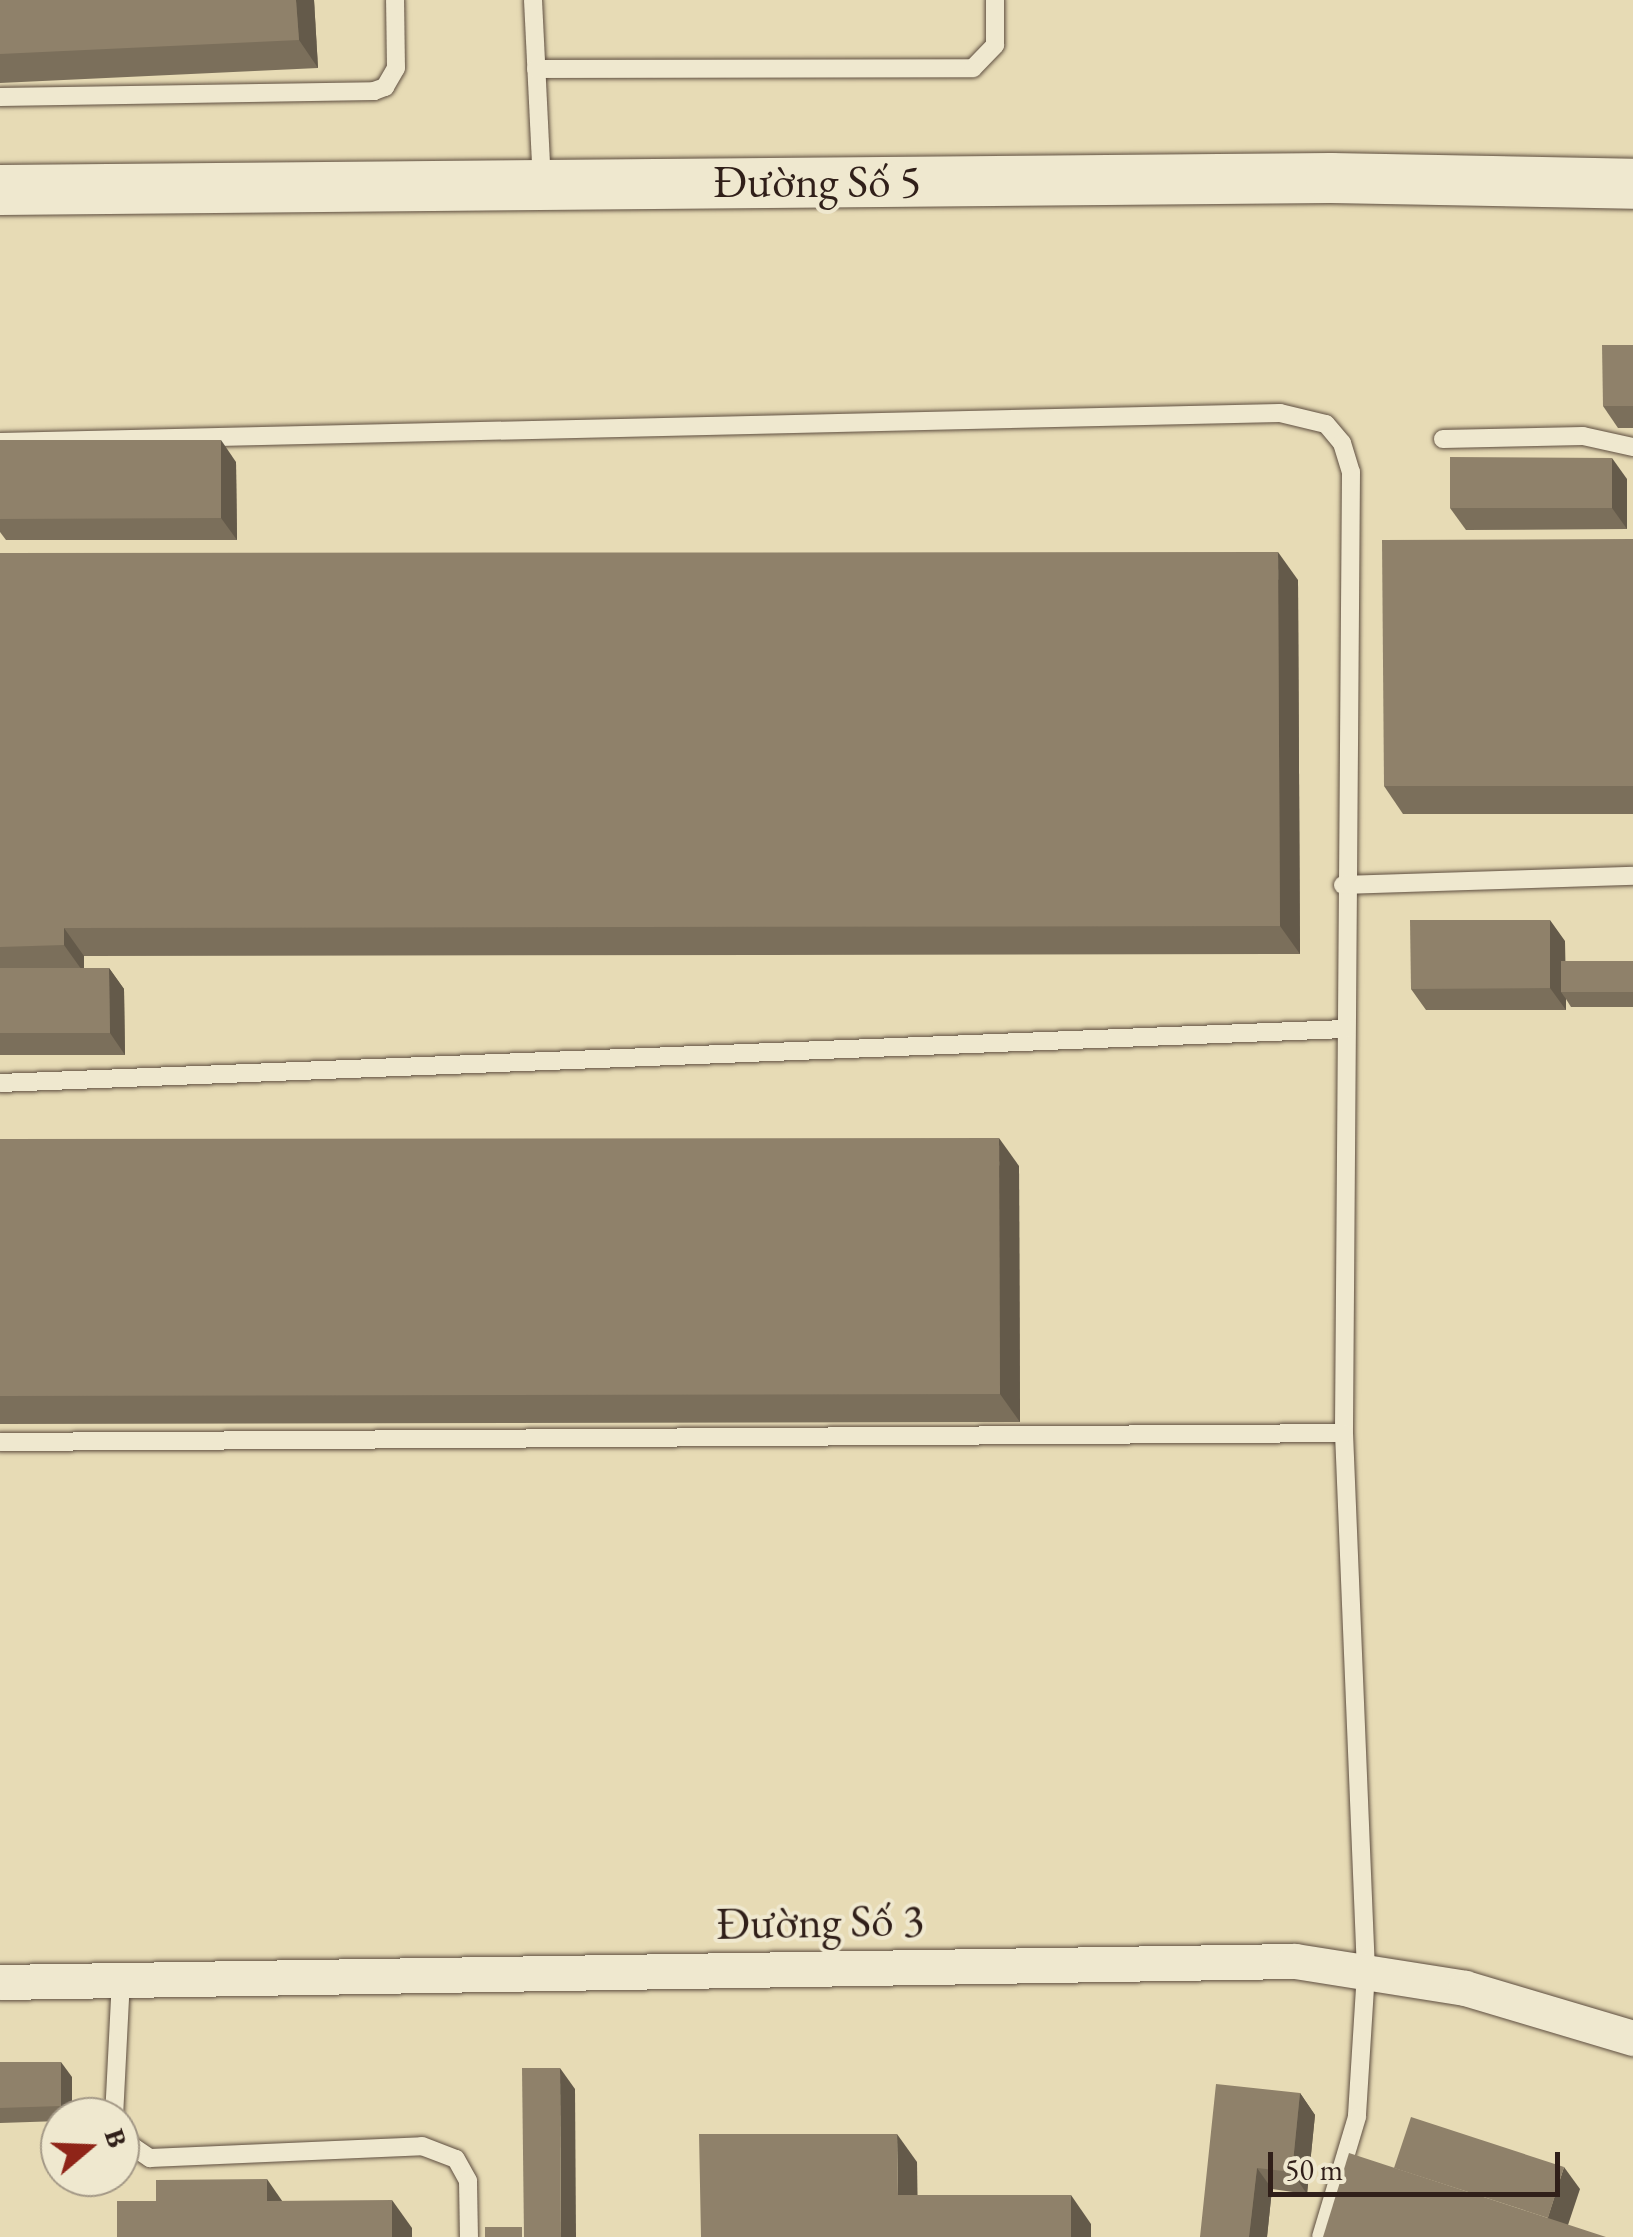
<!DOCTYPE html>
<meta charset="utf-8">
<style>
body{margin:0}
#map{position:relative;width:1633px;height:2237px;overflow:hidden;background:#e7dbb5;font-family:"EB Garamond",serif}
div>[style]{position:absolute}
.roads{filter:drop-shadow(0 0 2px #5e4e40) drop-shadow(0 0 2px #5e4e40)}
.lane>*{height:18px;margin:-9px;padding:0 9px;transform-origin:9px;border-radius:9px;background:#efe8cf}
.street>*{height:35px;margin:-17.5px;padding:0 17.5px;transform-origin:17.5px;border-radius:17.5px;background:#efe8cf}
.secondary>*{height:50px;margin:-25px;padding:0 25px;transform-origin:25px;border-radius:25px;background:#efe8cf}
.wall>*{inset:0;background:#7b6f5b}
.shaded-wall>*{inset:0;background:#645a4a}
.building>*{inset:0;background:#8f816a}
span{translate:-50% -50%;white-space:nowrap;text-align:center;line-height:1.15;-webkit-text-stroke:8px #efe8cf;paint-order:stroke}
.street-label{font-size:45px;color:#301f19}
.north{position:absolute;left:40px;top:2097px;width:100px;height:100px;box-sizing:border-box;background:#efe8cf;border:2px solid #a39886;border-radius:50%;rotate:71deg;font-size:28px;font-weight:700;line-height:40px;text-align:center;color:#301f19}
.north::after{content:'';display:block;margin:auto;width:35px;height:45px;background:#8f2418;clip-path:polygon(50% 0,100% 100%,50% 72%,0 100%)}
.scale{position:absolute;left:1268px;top:2152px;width:292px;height:45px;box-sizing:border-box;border:5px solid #301f19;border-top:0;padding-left:12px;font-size:30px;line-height:35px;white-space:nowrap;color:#301f19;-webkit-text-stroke:8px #efe8cf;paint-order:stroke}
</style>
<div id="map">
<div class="roads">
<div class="lane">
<i style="left:533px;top:0;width:184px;rotate:87.2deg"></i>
<i style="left:536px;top:69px;width:437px;rotate:-0.1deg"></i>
<i style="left:973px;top:68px;width:32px;rotate:-46deg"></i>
<i style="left:995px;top:45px;width:45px;rotate:-90deg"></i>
<i style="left:0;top:97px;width:374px;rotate:-0.9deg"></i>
<i style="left:374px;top:91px;width:12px;rotate:-20deg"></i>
<i style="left:385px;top:87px;width:22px;rotate:-60deg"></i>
<i style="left:396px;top:68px;width:68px;rotate:-90.8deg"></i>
<i style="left:1443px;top:439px;width:140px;rotate:-1.2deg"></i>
<i style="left:1583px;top:436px;width:51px;rotate:12.4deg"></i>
<i style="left:0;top:442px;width:1280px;rotate:-1.3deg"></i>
<i style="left:1280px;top:413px;width:47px;rotate:13.4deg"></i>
<i style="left:1326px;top:424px;width:25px;rotate:50deg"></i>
<i style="left:1342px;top:443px;width:30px;rotate:73deg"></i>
<i style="left:1351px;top:472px;width:961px;rotate:90.42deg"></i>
<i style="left:1344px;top:1433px;width:539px;rotate:87.66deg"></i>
<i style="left:1366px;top:1972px;width:145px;rotate:93.6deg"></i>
<i style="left:1357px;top:2117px;width:125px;rotate:106.7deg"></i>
<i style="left:1343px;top:885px;width:290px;rotate:-1.8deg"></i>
<i style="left:0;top:1083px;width:1347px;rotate:-2.3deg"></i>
<i style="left:0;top:1442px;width:1344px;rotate:-0.38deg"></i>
<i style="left:114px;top:2117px;width:136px;rotate:-87.1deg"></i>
<i style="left:120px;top:2138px;width:36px;rotate:34deg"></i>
<i style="left:150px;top:2158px;width:272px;rotate:-2.5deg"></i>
<i style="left:422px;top:2146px;width:36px;rotate:21deg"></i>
<i style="left:456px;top:2159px;width:25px;rotate:61deg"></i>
<i style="left:468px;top:2181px;width:56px;rotate:89deg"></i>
</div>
<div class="street">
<i style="left:0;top:1982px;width:1295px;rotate:-0.93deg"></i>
<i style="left:1295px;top:1961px;width:172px;rotate:9deg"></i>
<i style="left:1465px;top:1988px;width:175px;rotate:16.6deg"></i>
</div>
<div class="secondary">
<i style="left:0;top:190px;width:1331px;rotate:-0.52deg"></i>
<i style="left:1331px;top:178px;width:302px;rotate:1.1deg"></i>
</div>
</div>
<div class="wall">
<i style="clip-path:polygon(0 0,314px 0,318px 68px,0 83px)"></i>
<i style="clip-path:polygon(1633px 345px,1633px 428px,1618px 428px,1603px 406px)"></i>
<i style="clip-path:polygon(0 440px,236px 462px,237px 540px,6px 540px,0 532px)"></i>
<i style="clip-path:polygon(1627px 479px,1627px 529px,1466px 530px,1450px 508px)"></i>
<i style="clip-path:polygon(1633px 539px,1633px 814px,1403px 814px,1384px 786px)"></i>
<i style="clip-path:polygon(0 553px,1298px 580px,1300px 954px,84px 956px,84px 968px,109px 968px,124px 989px,125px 1055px,0 1055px)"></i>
<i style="clip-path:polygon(1565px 941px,1565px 961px,1633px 961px,1633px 1007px,1571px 1007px,1566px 999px,1566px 1010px,1426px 1010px,1411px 989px)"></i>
<i style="clip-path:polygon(0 1139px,1019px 1166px,1020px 1422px,0 1424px)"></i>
<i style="clip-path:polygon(0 2062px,72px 2077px,72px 2117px,60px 2117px,60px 2121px,0 2123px)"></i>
<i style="clip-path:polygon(1300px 2093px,1315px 2115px,1307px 2194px,1272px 2189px,1267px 2237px,1200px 2237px)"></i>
</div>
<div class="shaded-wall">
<i style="clip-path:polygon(296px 0,314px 0,318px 68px,299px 40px)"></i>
<i style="clip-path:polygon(221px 440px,236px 462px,237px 540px,221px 518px)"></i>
<i style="clip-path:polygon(1612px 458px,1627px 479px,1627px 529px,1612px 508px)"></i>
<i style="clip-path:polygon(1278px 552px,1298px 580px,1300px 954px,1280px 926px)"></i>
<i style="clip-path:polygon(1550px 920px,1565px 941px,1566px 992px,1561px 992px,1566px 999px,1566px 1010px,1550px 988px)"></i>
<i style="clip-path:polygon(64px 928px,84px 956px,84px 973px,64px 945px)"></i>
<i style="clip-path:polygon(109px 968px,124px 989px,125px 1055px,110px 1033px)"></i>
<i style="clip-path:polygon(999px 1138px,1019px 1166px,1020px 1422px,1000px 1394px)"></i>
<i style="clip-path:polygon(61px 2062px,72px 2077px,72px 2117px,69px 2117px,61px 2106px)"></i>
<i style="clip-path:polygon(560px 2068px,575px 2089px,576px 2237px,561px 2237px)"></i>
<i style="clip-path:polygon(1300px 2093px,1315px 2115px,1307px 2194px,1292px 2172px)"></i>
<i style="clip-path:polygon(897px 2134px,917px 2162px,918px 2224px,898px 2195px)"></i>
<i style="clip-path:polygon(1564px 2167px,1580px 2189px,1564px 2237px,1546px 2223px)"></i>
<i style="clip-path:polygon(1257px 2168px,1272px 2189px,1267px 2237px,1249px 2237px)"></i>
<i style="clip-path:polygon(267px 2179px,287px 2208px,267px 2201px)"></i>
<i style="clip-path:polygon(1071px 2195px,1091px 2224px,1091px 2237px,1071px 2237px)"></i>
<i style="clip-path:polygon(392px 2200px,412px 2228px,412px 2237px,392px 2237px)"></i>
</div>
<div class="building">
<i style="clip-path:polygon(0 0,296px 0,299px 40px,0 54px)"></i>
<i style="clip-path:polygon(1602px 345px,1633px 345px,1633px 406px,1603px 406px)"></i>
<i style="clip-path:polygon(0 440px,221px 440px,221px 518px,0 519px)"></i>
<i style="clip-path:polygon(1450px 457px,1612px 458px,1612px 508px,1450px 508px)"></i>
<i style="clip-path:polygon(1633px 539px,1633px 786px,1384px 786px,1382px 540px)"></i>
<i style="clip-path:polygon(1278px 552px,1280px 926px,64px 928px,64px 945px,0 947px,0 553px)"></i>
<i style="clip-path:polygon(1410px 920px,1550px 920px,1550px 988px,1411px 989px)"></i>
<i style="clip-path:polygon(1561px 961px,1633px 961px,1633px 992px,1561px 992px)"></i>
<i style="clip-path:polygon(0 968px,109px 968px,110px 1033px,0 1033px)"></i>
<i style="clip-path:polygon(999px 1138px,1000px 1394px,0 1396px,0 1139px)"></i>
<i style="clip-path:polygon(0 2062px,61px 2062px,61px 2106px,0 2108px)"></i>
<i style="clip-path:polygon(522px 2068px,560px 2068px,561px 2237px,524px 2237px)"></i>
<i style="clip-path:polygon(1216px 2084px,1300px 2093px,1292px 2172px,1257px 2168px,1249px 2237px,1200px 2237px)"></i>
<i style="clip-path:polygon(1411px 2117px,1564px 2167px,1548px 2218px,1394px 2168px)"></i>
<i style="clip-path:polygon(699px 2134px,897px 2134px,898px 2195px,1071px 2195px,1071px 2237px,701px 2237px)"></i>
<i style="clip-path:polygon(1349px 2153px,1606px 2237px,1323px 2237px)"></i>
<i style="clip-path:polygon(267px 2179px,267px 2201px,392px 2200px,392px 2237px,117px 2237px,117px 2201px,156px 2201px,156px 2180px)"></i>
<i style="clip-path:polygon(485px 2227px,522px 2227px,522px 2237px,485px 2237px)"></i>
</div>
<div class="street-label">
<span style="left:817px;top:182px">Đường Số 5</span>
<span style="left:820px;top:1922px;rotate:-1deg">Đường Số 3</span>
</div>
<div class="north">B</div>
<div class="scale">50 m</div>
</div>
